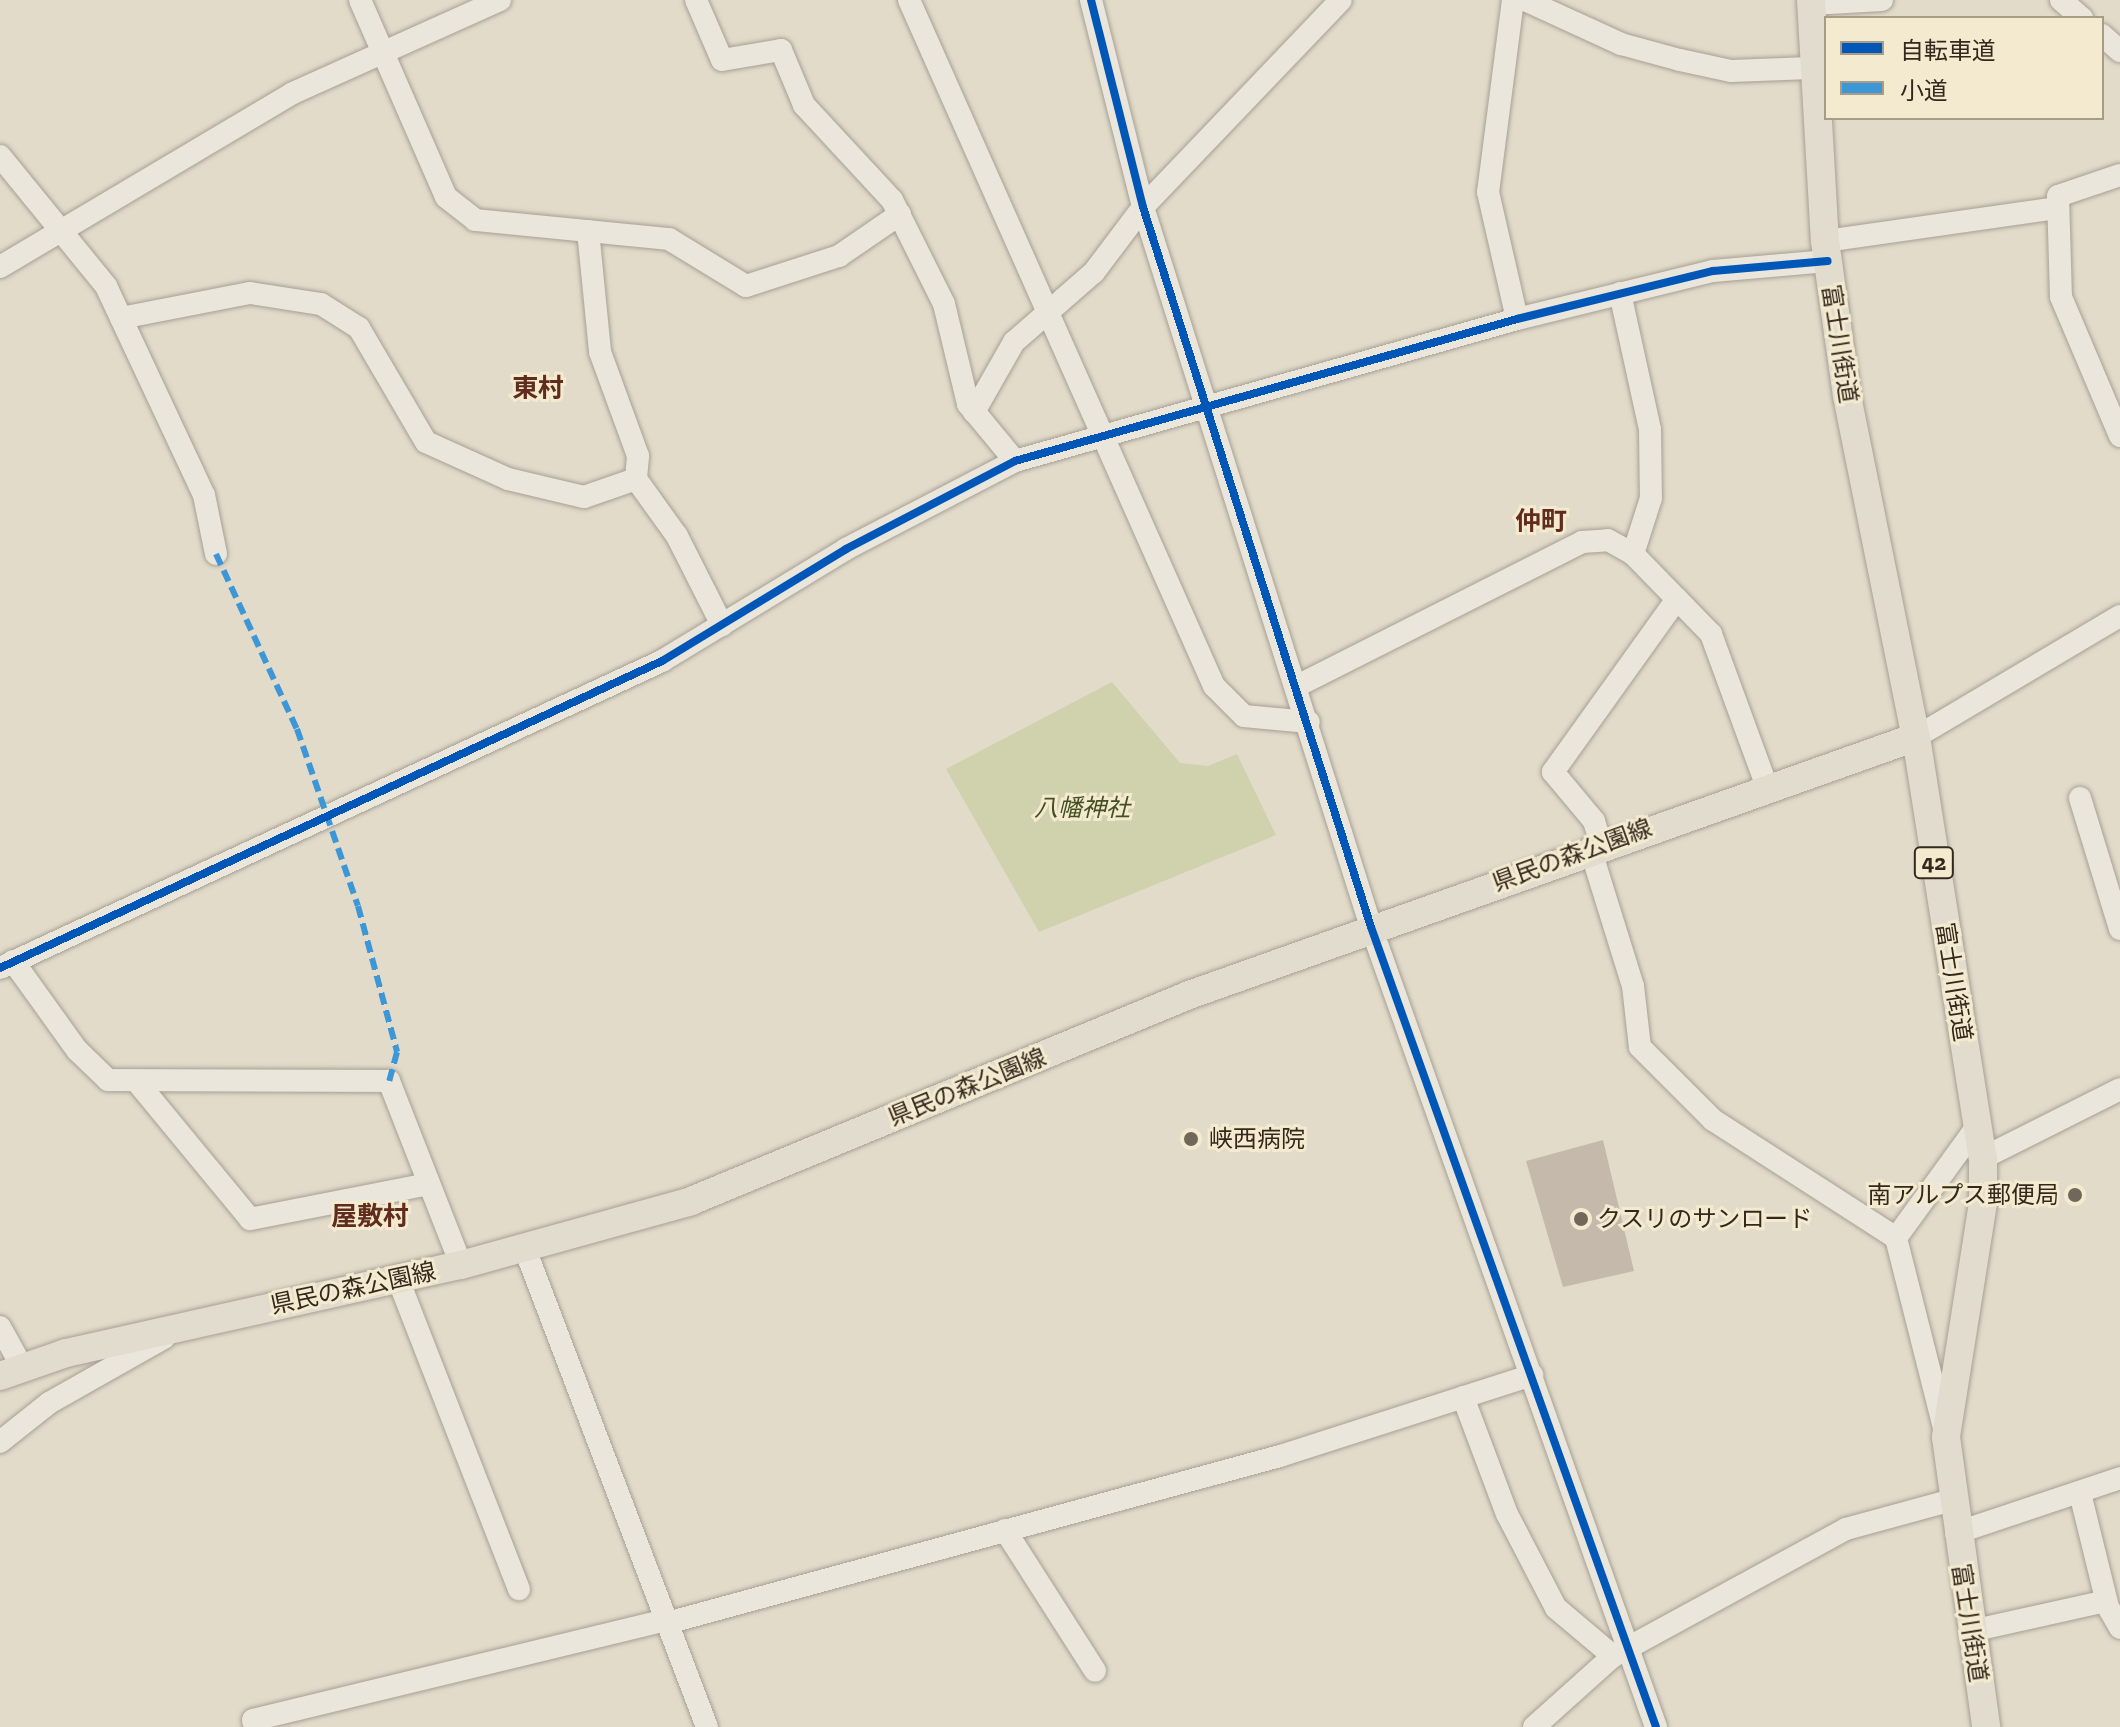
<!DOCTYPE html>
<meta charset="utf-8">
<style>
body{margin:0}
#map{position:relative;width:2120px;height:1727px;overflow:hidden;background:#e2dbca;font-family:"Zilla Slab","Noto Sans JP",serif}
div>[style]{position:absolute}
.green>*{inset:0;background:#d0d1ad}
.building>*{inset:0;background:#c5b9ab}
.roads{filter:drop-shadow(0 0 2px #a7a094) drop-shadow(0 0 2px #a7a094)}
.minor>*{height:22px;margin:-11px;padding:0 11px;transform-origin:11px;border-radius:11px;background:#eae6dc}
.major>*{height:28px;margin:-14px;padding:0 14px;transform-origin:14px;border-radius:14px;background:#e1dccd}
.quiet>*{height:6px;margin-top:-3px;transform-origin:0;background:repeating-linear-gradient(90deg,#3d96d5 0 12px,transparent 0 18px)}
.cycleway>*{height:8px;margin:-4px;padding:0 4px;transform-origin:4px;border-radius:4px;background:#0057b8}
.dots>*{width:22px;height:22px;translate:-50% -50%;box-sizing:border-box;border:4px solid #f4eacf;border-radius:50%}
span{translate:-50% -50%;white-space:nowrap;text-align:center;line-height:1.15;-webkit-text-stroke:6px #f4eacf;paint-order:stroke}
.shield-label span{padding:2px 6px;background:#f4eacf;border:2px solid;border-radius:6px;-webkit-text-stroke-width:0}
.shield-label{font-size:22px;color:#34281d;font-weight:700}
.street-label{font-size:24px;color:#34281d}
.park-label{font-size:24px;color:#445024;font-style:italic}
.poi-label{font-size:24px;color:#34281d}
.left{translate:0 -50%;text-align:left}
.right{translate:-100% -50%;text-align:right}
.neighbourhood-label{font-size:26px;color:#5f2c1e;font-weight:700}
.legend{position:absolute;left:1824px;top:16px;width:280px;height:104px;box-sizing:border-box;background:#f4eacf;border:2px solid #a79c88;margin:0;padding:10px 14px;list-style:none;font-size:24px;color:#34281d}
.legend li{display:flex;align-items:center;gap:16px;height:40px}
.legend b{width:40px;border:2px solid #a79c88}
</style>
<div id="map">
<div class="green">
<i style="clip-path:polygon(1112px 682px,1180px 763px,1208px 766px,1237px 754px,1276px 835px,1039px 932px,946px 769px)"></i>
</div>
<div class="building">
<i style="clip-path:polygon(1603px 1140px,1634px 1271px,1563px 1287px,1526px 1161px)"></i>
</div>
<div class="roads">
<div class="minor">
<i style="left:360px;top:0;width:215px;rotate:66.4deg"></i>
<i style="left:446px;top:197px;width:37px;rotate:38deg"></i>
<i style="left:475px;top:220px;width:195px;rotate:5.6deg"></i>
<i style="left:669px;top:239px;width:90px;rotate:31.4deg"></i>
<i style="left:746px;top:286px;width:98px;rotate:-17.9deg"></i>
<i style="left:839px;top:256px;width:74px;rotate:-34.5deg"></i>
<i style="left:696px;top:0;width:65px;rotate:66.6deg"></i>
<i style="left:722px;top:60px;width:60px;rotate:-9.6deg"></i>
<i style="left:781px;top:50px;width:60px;rotate:67.3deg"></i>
<i style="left:804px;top:105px;width:129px;rotate:47.2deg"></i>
<i style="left:892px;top:200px;width:116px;rotate:63.4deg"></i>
<i style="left:944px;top:304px;width:103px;rotate:76.5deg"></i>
<i style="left:968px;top:404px;width:74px;rotate:50.5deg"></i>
<i style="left:909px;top:0;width:751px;rotate:66.03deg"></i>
<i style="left:1214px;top:686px;width:42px;rotate:45deg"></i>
<i style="left:1244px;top:716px;width:65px;rotate:5.3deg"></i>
<i style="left:1091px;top:0;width:213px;rotate:75.9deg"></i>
<i style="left:1143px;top:207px;width:755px;rotate:72.43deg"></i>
<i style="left:1371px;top:927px;width:849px;rotate:70.39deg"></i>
<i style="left:1513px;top:0;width:194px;rotate:97.4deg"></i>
<i style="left:1488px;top:192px;width:130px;rotate:77.1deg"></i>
<i style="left:1525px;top:0;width:106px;rotate:24.6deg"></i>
<i style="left:1621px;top:44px;width:61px;rotate:15.2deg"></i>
<i style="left:1680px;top:60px;width:52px;rotate:12.2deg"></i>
<i style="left:1731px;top:71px;width:80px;rotate:-2.1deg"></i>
<i style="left:2061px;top:0;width:28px;rotate:41deg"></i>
<i style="left:1811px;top:4px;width:71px;rotate:-3.2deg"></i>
<i style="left:2102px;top:35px;width:24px;rotate:42deg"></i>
<i style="left:0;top:156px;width:168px;rotate:50.8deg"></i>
<i style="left:106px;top:286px;width:231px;rotate:64.9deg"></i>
<i style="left:204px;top:495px;width:60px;rotate:78.5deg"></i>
<i style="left:2120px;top:175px;width:65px;rotate:161.3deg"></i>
<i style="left:2058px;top:196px;width:101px;rotate:88.3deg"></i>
<i style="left:2061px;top:297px;width:151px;rotate:67deg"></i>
<i style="left:588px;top:231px;width:122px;rotate:84.3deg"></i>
<i style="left:600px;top:352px;width:111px;rotate:69.9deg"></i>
<i style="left:638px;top:456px;width:23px;rotate:95deg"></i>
<i style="left:1825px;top:241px;width:235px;rotate:-8.1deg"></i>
<i style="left:0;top:267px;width:341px;rotate:-30.7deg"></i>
<i style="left:293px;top:93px;width:227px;rotate:-24.2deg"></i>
<i style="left:1620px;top:293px;width:140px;rotate:77.6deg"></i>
<i style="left:1650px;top:430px;width:68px;rotate:89.2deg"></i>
<i style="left:1651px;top:498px;width:59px;rotate:107.8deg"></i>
<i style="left:121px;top:318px;width:131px;rotate:-11deg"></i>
<i style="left:250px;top:293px;width:72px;rotate:8.8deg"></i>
<i style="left:321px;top:304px;width:45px;rotate:32.3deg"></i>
<i style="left:359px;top:328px;width:132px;rotate:59.6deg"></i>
<i style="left:426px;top:442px;width:90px;rotate:24.3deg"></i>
<i style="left:508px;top:479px;width:78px;rotate:13.3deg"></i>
<i style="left:584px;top:497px;width:55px;rotate:-19.1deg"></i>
<i style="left:636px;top:479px;width:70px;rotate:54.3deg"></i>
<i style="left:677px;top:536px;width:100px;rotate:63.2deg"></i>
<i style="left:974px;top:412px;width:81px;rotate:-60.3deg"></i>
<i style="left:1014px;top:342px;width:106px;rotate:-41.2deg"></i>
<i style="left:1094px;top:272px;width:81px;rotate:-53deg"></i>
<i style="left:1143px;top:207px;width:286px;rotate:-46.3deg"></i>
<i style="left:1299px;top:685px;width:317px;rotate:-26.8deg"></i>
<i style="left:1582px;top:542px;width:26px;rotate:-4deg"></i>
<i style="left:1608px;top:540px;width:29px;rotate:29deg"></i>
<i style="left:1633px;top:554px;width:112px;rotate:45.7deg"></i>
<i style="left:1711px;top:634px;width:160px;rotate:69.9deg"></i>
<i style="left:1916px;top:737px;width:237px;rotate:-30.7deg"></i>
<i style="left:2080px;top:798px;width:137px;rotate:73deg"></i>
<i style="left:1601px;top:844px;width:24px;rotate:-107deg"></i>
<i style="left:1594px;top:821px;width:64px;rotate:-129.9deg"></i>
<i style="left:1553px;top:772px;width:213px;rotate:-54.4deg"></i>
<i style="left:1590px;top:848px;width:145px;rotate:72.7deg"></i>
<i style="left:1633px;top:986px;width:61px;rotate:83.5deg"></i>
<i style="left:1640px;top:1047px;width:103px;rotate:45deg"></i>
<i style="left:1713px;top:1120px;width:218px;rotate:32.8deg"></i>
<i style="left:1896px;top:1238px;width:203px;rotate:75.8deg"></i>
<i style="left:13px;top:961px;width:110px;rotate:54.3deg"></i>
<i style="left:77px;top:1050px;width:43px;rotate:44.1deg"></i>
<i style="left:108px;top:1080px;width:281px;rotate:0.2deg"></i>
<i style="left:389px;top:1081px;width:198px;rotate:68.6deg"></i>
<i style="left:0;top:968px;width:730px;rotate:-24.88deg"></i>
<i style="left:662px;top:661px;width:215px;rotate:-31.3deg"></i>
<i style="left:846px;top:549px;width:191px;rotate:-27.5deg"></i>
<i style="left:1015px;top:461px;width:522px;rotate:-15.79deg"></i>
<i style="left:1517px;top:319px;width:202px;rotate:-13.8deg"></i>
<i style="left:1713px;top:271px;width:115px;rotate:-5deg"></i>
<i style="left:138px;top:1083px;width:176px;rotate:50.5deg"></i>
<i style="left:250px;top:1219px;width:182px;rotate:-11.1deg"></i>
<i style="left:1983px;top:1158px;width:153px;rotate:-26.7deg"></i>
<i style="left:1896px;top:1238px;width:140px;rotate:-54deg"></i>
<i style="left:525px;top:1249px;width:511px;rotate:69.16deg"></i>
<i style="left:398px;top:1279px;width:333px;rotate:68.7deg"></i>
<i style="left:0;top:1327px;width:46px;rotate:61.2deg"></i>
<i style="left:1463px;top:1397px;width:125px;rotate:69.4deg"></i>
<i style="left:1507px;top:1514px;width:106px;rotate:62.5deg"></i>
<i style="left:1556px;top:1608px;width:75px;rotate:40.1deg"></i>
<i style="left:0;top:1442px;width:63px;rotate:-38.5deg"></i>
<i style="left:49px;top:1403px;width:132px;rotate:-29.5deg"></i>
<i style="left:2080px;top:1493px;width:117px;rotate:76.2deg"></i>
<i style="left:2108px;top:1607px;width:24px;rotate:60deg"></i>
<i style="left:1005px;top:1530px;width:167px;rotate:57.4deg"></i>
<i style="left:1956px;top:1533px;width:173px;rotate:-18.5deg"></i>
<i style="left:667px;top:1623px;width:635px;rotate:-15.24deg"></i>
<i style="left:1280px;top:1456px;width:265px;rotate:-17.8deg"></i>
<i style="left:1971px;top:1631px;width:138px;rotate:-12.5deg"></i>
<i style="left:255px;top:1727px;width:7px;rotate:-106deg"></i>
<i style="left:253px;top:1720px;width:425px;rotate:-13.6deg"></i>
<i style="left:1534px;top:1727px;width:106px;rotate:-41.9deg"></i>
<i style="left:1613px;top:1656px;width:265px;rotate:-28.6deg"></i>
<i style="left:1846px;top:1529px;width:110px;rotate:-15.3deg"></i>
</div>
<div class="major">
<i style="left:1811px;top:0;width:241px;rotate:86.7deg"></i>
<i style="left:1825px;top:241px;width:157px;rotate:81.9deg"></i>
<i style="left:1847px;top:396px;width:348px;rotate:78.6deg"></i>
<i style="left:1916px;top:737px;width:426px;rotate:81deg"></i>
<i style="left:1983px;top:1158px;width:45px;rotate:90deg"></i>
<i style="left:1983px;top:1203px;width:237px;rotate:99deg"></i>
<i style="left:1946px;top:1437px;width:293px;rotate:82.1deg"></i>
<i style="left:0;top:1376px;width:70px;rotate:-19.2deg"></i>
<i style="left:66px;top:1353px;width:405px;rotate:-12.6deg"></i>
<i style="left:461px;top:1265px;width:239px;rotate:-15.5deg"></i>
<i style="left:691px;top:1201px;width:539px;rotate:-22.47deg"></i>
<i style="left:1189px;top:995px;width:771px;rotate:-19.54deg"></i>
</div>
</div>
<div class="quiet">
<i style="left:216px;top:554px;width:193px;rotate:65.2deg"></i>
<i style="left:297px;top:729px;width:187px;rotate:71deg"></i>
<i style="left:358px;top:906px;width:151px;rotate:75deg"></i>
<i style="left:397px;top:1052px;width:30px;rotate:105deg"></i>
</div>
<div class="cycleway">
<i style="left:1091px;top:0;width:213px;rotate:75.9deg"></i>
<i style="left:1143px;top:207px;width:755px;rotate:72.43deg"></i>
<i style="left:1371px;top:927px;width:849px;rotate:70.39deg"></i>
<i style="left:0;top:968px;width:730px;rotate:-24.88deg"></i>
<i style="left:662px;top:661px;width:215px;rotate:-31.3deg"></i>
<i style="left:846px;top:549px;width:191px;rotate:-27.5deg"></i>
<i style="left:1015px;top:461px;width:522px;rotate:-15.79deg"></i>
<i style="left:1517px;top:319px;width:202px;rotate:-13.8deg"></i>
<i style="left:1713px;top:271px;width:115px;rotate:-5deg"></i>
</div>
<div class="dots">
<i style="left:1191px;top:1139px;background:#71675a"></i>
<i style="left:2075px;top:1195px;background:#71675a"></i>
<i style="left:1581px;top:1219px;background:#71675a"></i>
</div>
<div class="shield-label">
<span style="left:1934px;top:863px">42</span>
</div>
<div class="street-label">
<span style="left:1840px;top:344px;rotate:81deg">富士川街道</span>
<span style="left:1572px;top:855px;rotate:-20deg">県民の森公園線</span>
<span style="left:1954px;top:982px;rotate:81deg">富士川街道</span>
<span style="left:967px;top:1087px;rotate:-22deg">県民の森公園線</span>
<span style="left:353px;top:1288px;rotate:-12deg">県民の森公園線</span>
<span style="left:1970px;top:1623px;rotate:81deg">富士川街道</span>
</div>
<div class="park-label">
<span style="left:1082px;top:808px">八幡神社</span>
</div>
<div class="poi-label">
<span class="left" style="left:1209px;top:1139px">峡西病院</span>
<span class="right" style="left:2059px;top:1195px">南アルプス郵便局</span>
<span class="left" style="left:1597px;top:1219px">クスリのサンロード</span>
</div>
<div class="neighbourhood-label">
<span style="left:538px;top:389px">東村</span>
<span style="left:1541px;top:522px">仲町</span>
<span style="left:370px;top:1217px">屋敷村</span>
</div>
<ul class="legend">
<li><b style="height:10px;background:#0057b8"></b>自転車道</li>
<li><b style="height:10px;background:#3d96d5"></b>小道</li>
</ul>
</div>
